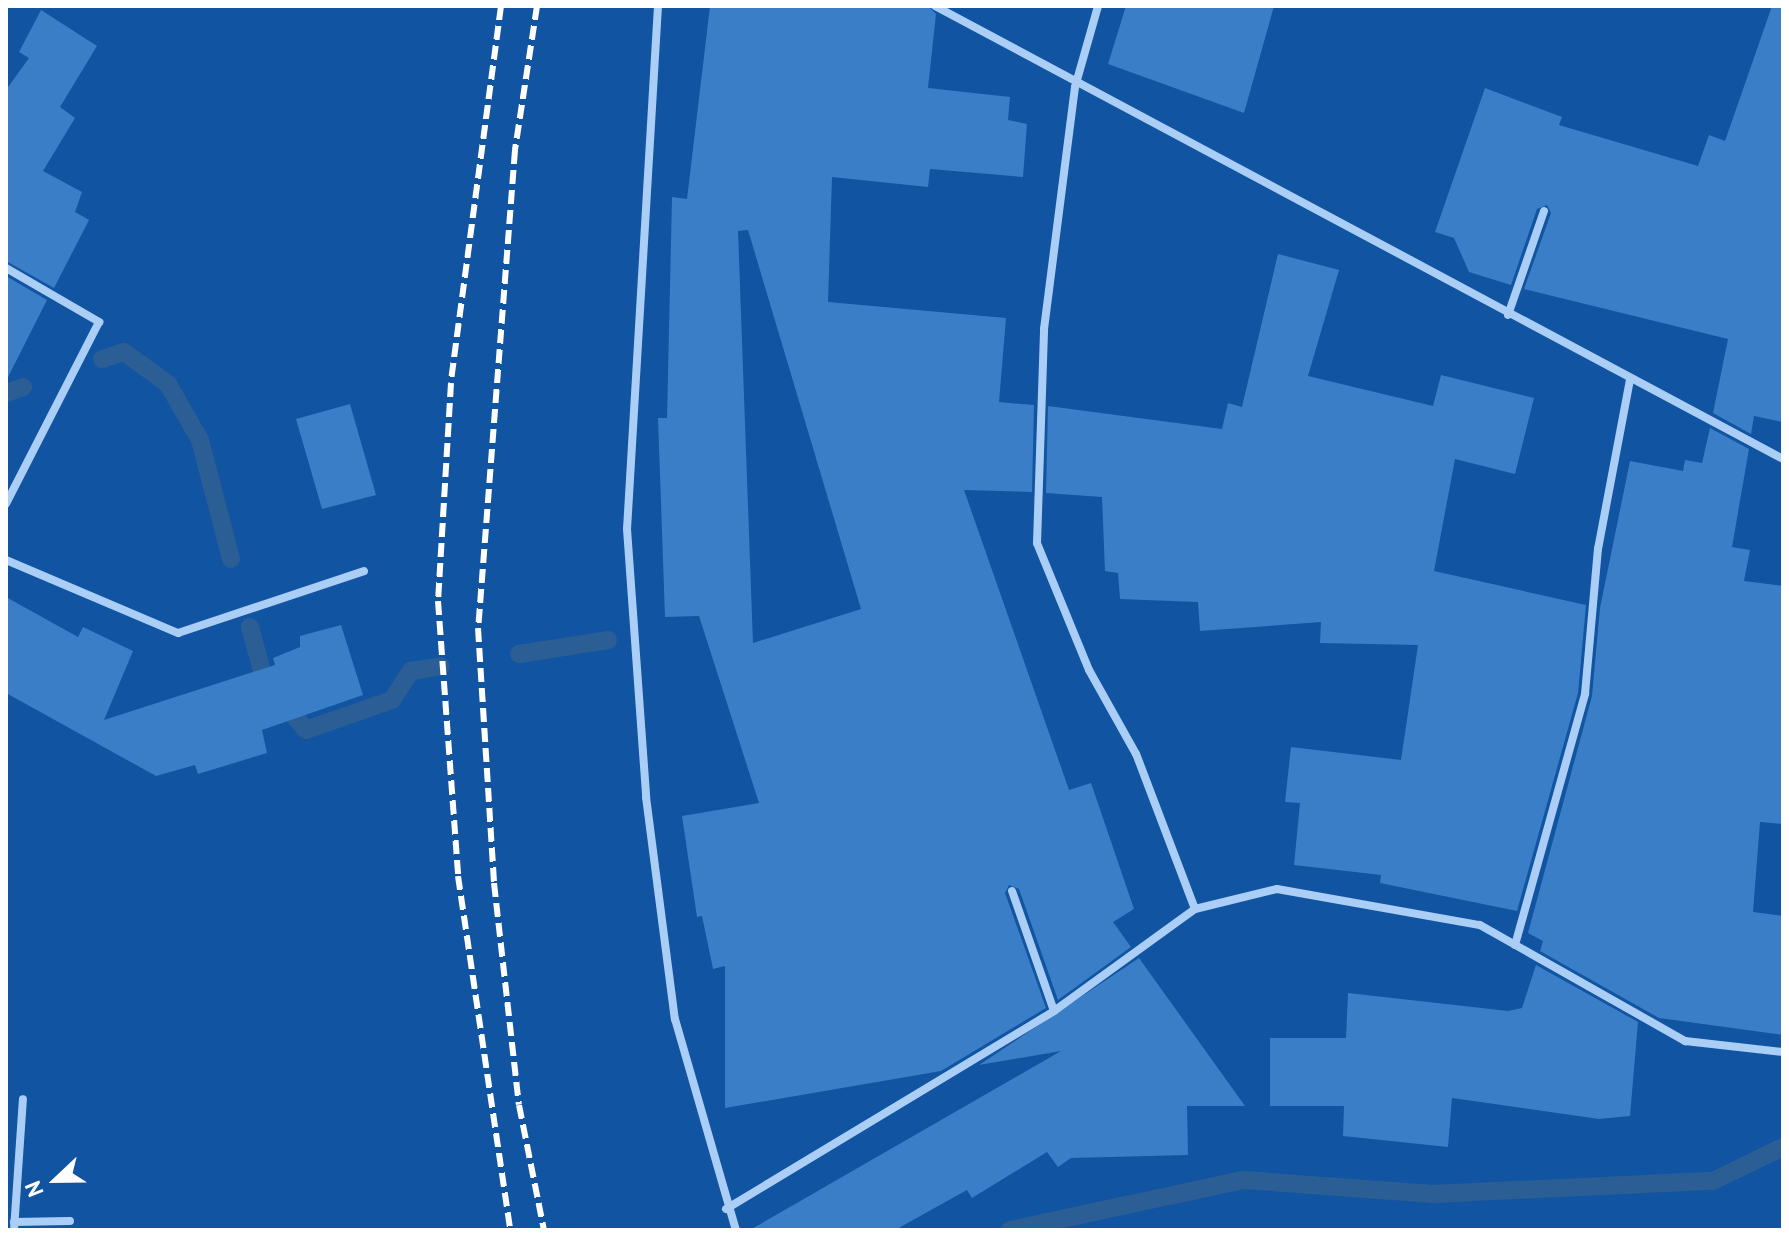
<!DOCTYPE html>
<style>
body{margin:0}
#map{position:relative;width:1789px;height:1236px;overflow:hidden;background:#1154a1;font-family:"PT Sans",sans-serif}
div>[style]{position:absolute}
.stream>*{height:18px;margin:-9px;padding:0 9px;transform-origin:9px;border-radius:9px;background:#2c5e96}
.building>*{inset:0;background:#3a7ec8}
.minor>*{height:8px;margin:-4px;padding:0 4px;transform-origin:4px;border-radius:4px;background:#aacef5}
.rail>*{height:6px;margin-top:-3px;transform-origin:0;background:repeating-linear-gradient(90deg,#fff 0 14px,transparent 0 20px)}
span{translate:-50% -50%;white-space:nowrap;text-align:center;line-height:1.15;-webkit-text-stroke:6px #1154a1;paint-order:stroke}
.frame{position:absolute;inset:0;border:8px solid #fff;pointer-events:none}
.north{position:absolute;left:16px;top:1140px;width:80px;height:80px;-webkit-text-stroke:6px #1154a1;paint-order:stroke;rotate:248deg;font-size:22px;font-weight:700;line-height:32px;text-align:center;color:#fff}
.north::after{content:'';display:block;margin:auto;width:28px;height:36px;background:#fff;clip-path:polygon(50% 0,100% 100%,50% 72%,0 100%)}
</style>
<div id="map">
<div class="stream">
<i style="left:102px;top:359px;width:23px;rotate:-18deg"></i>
<i style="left:124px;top:352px;width:54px;rotate:36deg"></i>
<i style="left:168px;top:384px;width:64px;rotate:60.3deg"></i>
<i style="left:200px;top:440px;width:123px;rotate:75.4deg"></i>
<i style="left:6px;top:393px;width:18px;rotate:-19deg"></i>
<i style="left:250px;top:627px;width:57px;rotate:74.7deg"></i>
<i style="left:265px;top:682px;width:63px;rotate:49.5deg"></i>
<i style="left:306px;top:730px;width:91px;rotate:-19.2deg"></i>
<i style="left:392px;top:700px;width:35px;rotate:-57deg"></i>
<i style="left:411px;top:671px;width:30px;rotate:-9deg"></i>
<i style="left:519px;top:654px;width:90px;rotate:-8.9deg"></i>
<i style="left:1010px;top:1230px;width:239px;rotate:-12.1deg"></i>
<i style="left:1244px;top:1180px;width:190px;rotate:4.2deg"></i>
<i style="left:1433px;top:1194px;width:280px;rotate:-2.7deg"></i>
<i style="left:1713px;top:1181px;width:78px;rotate:-25.9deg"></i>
</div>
<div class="building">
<i style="clip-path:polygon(evenodd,710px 6px,928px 6px,936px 14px,928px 88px,1010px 97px,1008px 120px,1027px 124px,1023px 177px,930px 169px,928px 187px,832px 177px,828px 302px,1006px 318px,999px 402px,1034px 405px,1032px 492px,964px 490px,1069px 790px,1091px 783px,1134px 909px,1113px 922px,1131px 947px,1058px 1000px,1019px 889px,1009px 885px,1005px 893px,1046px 1008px,941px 1071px,725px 1108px,725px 966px,713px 969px,702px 916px,697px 917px,682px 816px,759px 803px,699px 616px,665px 617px,658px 418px,667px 418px,672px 197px,687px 199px,710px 6px,748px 230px,861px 609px,753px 643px,738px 231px,748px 230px)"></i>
<i style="clip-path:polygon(1126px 6px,1274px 6px,1244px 113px,1108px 64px)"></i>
<i style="clip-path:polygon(1772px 6px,1783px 6px,1783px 422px,1754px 416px,1751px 434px,1713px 413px,1728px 339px,1524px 289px,1551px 213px,1547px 205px,1537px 209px,1511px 285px,1469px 272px,1454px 238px,1435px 232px,1485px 88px,1562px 117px,1559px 125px,1698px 166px,1709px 135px,1725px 141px)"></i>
<i style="clip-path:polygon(41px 10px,97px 46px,60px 107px,75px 118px,43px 171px,82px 192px,75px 212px,89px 220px,54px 288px,6px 261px,6px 90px,29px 58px,19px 52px)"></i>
<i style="clip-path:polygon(1278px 254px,1339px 270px,1308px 376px,1433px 406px,1441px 375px,1534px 398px,1515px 474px,1455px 459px,1434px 571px,1586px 605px,1578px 693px,1517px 911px,1380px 883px,1381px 875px,1294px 865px,1300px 803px,1285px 802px,1291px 747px,1401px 760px,1418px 645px,1320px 643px,1321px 622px,1200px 631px,1198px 602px,1120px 599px,1118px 573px,1105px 571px,1102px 497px,1046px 493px,1048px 406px,1222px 429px,1228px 403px,1242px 407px)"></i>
<i style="clip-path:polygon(6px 276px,47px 300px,6px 381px)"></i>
<i style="clip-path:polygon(350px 404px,376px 495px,322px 509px,296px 419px)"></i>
<i style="clip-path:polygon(1710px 428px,1749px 449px,1732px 547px,1750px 550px,1744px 581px,1783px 586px,1783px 824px,1760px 822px,1753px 912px,1783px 916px,1783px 1035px,1659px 1018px,1540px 951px,1543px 941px,1528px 933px,1592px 696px,1600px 608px,1630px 461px,1683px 471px,1685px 460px,1702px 463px)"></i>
<i style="clip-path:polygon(6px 597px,78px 637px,83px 627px,133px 651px,104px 720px,275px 665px,273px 658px,300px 647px,300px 636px,341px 625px,363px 695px,262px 730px,267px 753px,198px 774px,195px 765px,156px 776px,6px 693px)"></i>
<i style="clip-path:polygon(1139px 958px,1245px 1106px,1187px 1106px,1188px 1155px,1071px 1158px,1058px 1167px,1047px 1152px,972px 1198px,967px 1190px,895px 1230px,750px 1230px,1061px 1051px,979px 1065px)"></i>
<i style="clip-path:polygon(1536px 965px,1638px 1022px,1630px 1116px,1599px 1119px,1452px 1098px,1448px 1147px,1343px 1136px,1344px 1106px,1270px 1106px,1270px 1038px,1346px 1038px,1348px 993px,1508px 1011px,1522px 1008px)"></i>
</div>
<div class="minor">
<i style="left:658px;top:6px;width:524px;rotate:93.39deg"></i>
<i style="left:627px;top:529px;width:269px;rotate:85.9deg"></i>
<i style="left:646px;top:797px;width:224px;rotate:82.6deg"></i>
<i style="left:675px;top:1019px;width:220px;rotate:73.9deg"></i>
<i style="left:935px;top:6px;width:961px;rotate:28.11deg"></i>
<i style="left:6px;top:268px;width:108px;rotate:30.1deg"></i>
<i style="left:99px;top:322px;width:204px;rotate:117.1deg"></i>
<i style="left:1508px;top:315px;width:110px;rotate:-70.9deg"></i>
<i style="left:6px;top:560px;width:187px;rotate:23deg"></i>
<i style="left:178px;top:633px;width:196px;rotate:-18.4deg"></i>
<i style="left:1012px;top:891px;width:127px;rotate:70.7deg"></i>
<i style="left:1195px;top:909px;width:84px;rotate:-13.7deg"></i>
<i style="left:1277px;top:889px;width:206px;rotate:10.1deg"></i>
<i style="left:1480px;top:925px;width:236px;rotate:29.5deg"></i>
<i style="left:1685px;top:1041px;width:99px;rotate:6.4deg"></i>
<i style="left:1515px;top:945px;width:261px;rotate:-74.4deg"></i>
<i style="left:1585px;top:694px;width:146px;rotate:-84.9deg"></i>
<i style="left:1598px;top:549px;width:173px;rotate:-79.3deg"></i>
<i style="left:726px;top:1209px;width:383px;rotate:-31.1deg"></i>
<i style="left:1054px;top:1011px;width:174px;rotate:-35.9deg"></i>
<i style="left:1195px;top:909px;width:166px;rotate:-110.8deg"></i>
<i style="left:1136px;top:754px;width:96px;rotate:-119.2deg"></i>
<i style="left:1089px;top:670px;width:137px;rotate:-112.3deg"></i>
<i style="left:1037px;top:543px;width:214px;rotate:-88.1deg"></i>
<i style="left:1044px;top:329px;width:244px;rotate:-82.7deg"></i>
<i style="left:1075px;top:87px;width:84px;rotate:-74.1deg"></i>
<i style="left:14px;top:1222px;width:56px;rotate:-1deg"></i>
<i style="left:14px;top:1230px;width:131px;rotate:-86.1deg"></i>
</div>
<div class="rail">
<i style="left:501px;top:6px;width:380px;rotate:97.6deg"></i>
<i style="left:451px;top:383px;width:218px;rotate:93.4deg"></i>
<i style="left:438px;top:601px;width:276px;rotate:85.8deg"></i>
<i style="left:458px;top:876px;width:358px;rotate:81.6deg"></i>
<i style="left:537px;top:6px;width:146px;rotate:98.7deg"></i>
<i style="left:515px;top:150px;width:479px;rotate:94.4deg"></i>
<i style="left:478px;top:628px;width:256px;rotate:86.4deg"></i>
<i style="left:494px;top:883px;width:223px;rotate:83.6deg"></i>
<i style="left:519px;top:1105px;width:127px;rotate:78.7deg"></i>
</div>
<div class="frame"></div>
<div class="north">N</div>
</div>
